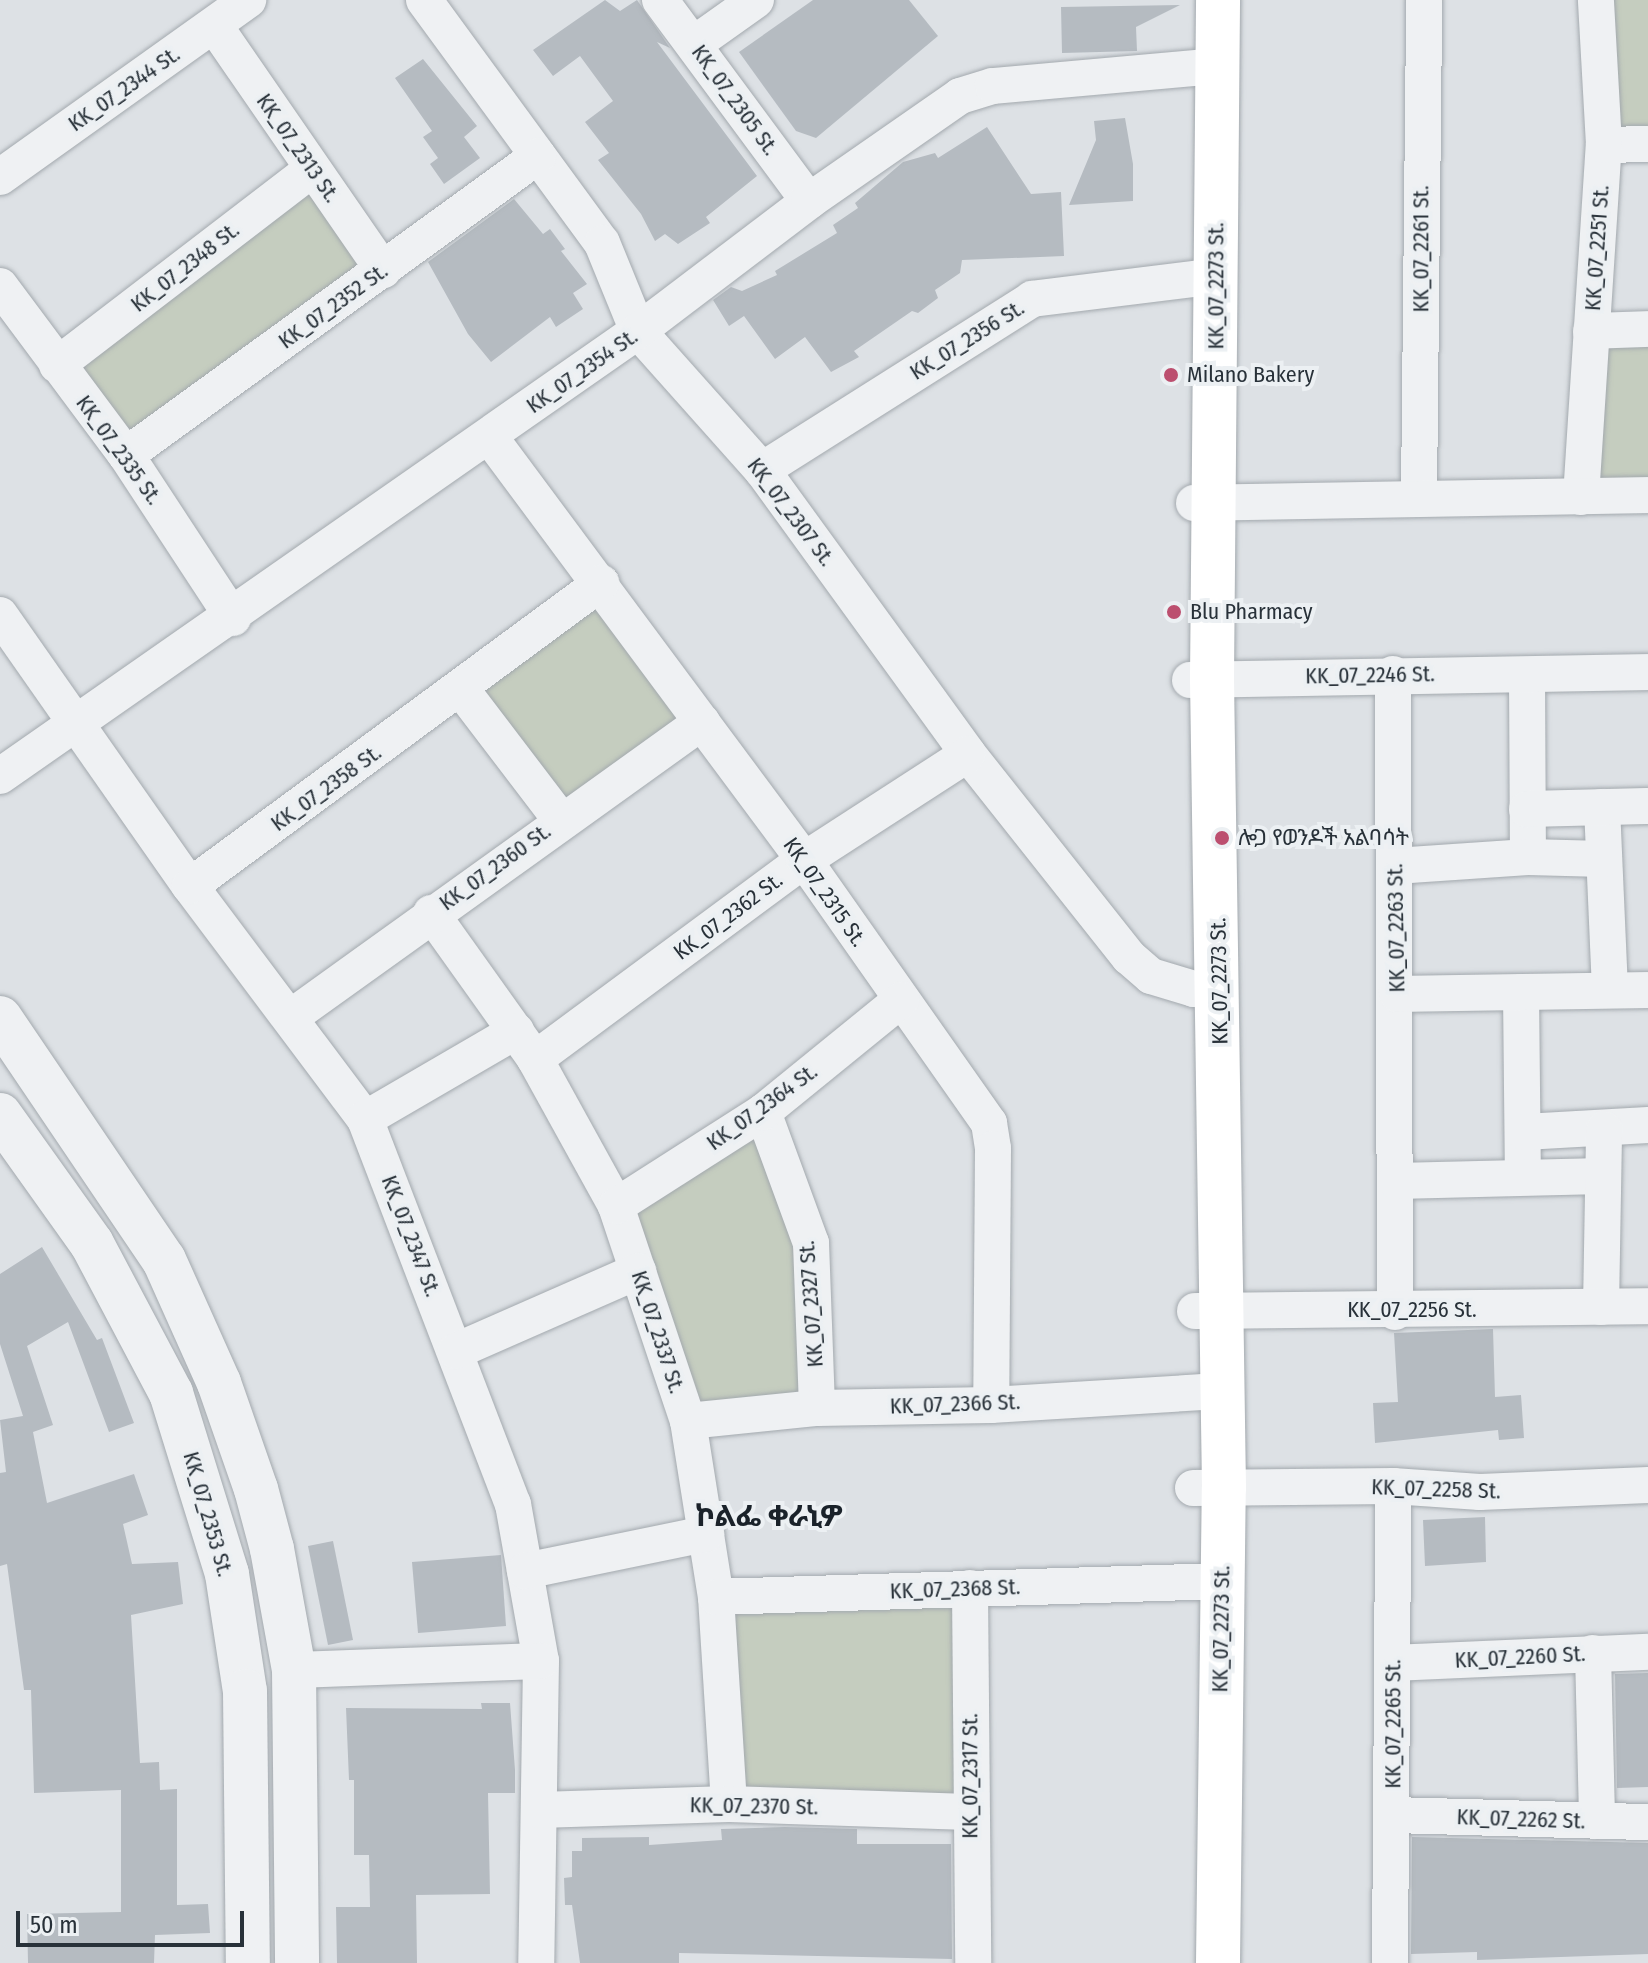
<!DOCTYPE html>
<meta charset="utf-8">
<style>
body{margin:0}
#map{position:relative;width:1648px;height:1963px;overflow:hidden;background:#dde1e5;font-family:"Fira Sans Condensed","Noto Sans Ethiopic",sans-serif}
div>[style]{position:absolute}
.green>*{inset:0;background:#c5cdbf}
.building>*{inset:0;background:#b5bbc1}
.roads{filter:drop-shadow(0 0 2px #a3a9ae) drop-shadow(0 0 2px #a3a9ae)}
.minor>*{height:36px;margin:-18px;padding:0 18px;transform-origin:18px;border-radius:18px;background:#eff1f3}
.tertiary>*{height:44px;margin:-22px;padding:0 22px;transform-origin:22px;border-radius:22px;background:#eff1f3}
.primary>*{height:44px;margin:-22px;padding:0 22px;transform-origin:22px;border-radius:22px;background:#fff}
.dots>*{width:22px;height:22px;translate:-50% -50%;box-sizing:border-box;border:4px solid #ecf0f3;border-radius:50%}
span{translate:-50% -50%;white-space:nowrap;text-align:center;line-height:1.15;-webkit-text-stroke:8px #ecf0f3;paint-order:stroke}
.street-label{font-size:22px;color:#283139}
.poi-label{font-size:22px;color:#283139}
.left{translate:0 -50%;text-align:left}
.district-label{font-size:30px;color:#1a222a;font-weight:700}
.scale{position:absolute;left:16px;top:1911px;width:228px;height:36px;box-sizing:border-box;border:4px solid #283139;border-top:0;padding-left:10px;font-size:24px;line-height:28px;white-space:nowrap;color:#283139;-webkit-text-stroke:6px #ecf0f3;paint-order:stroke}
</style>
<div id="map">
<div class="green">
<i style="clip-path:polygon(1596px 0,1648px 0,1648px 144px,1604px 145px)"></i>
<i style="clip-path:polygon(312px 169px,383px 270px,126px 455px,57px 365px)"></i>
<i style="clip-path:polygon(1648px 329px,1648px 495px,1581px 497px,1591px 331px)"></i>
<i style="clip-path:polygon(601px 583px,702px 722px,560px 819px,461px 689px)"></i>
<i style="clip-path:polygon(763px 1112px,818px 1244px,817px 1408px,688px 1421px,616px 1206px)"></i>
<i style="clip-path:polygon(970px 1588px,969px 1812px,729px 1804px,716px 1597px)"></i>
</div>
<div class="building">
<i style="clip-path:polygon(605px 0,620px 11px,637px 0,670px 48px,657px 42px,757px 176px,706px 217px,710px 223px,678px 244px,665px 234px,655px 241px,641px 214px,598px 160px,609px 153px,585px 122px,613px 101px,580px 56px,553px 76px,533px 50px)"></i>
<i style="clip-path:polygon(813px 0,909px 0,938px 36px,816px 138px,796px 131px,739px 52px)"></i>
<i style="clip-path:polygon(1180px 5px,1136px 27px,1137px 51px,1062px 53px,1061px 7px)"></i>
<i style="clip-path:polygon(423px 59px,477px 126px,464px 137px,480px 158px,444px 184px,430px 164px,438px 158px,423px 137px,432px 131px,395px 78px)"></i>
<i style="clip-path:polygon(1125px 118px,1133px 164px,1133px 201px,1069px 205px,1096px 140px,1094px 121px)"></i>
<i style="clip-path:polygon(987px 127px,1031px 194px,1061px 192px,1064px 256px,962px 260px,960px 273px,935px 290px,938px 298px,918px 313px,912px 311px,854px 351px,859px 357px,831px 372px,805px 337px,775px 359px,744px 316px,729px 326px,713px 300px,731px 287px,742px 291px,777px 275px,775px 271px,837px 233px,833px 225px,858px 208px,855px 203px,903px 162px,935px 153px,938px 158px)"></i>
<i style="clip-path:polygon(514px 199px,543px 234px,550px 229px,565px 249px,561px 251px,587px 284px,573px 293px,583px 309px,556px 327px,550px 317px,491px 362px,468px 334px,428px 262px)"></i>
<i style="clip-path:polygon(42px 1247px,97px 1340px,102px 1338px,134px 1423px,109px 1432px,68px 1322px,27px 1346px,53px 1425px,33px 1432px,47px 1503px,134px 1474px,148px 1515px,123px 1524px,132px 1564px,178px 1562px,183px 1604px,131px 1615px,140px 1763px,159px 1762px,160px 1790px,177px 1789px,177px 1905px,208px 1904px,210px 1933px,155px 1935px,154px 1963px,28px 1963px,27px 1914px,121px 1912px,121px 1790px,34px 1793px,31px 1690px,24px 1690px,7px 1564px,0 1566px,0 1473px,6px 1472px,0 1420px,23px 1416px,0 1344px,0 1274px)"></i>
<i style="clip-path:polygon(1493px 1329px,1495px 1397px,1521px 1395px,1524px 1438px,1499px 1440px,1498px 1430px,1375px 1443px,1373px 1403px,1398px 1402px,1394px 1333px)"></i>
<i style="clip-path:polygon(1485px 1517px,1486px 1562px,1425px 1566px,1423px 1520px)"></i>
<i style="clip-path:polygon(333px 1541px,353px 1640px,328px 1645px,308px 1546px)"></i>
<i style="clip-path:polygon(501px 1555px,506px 1626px,418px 1633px,412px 1562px)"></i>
<i style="clip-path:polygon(1648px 1673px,1648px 1787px,1617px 1788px,1615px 1674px)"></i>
<i style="clip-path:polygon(481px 1703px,510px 1703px,515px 1770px,515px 1793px,488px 1793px,490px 1894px,416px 1895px,417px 1963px,337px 1963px,336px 1907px,370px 1907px,369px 1855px,354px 1855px,354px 1780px,349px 1780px,346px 1708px,482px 1709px)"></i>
<i style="clip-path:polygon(784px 1827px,857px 1829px,857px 1844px,951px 1844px,952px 1959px,679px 1953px,679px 1963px,580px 1963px,572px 1905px,565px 1905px,564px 1878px,572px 1877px,572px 1851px,582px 1851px,582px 1838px,649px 1837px,649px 1845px,722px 1840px,721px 1829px)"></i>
<i style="clip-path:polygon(1412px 1837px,1648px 1843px,1648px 1954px,1477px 1960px,1477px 1952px,1411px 1954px)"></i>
</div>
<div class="roads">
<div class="minor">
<i style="left:424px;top:0;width:301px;rotate:53.8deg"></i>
<i style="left:602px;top:243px;width:95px;rotate:67.8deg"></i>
<i style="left:638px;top:331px;width:186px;rotate:48.3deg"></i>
<i style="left:762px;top:470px;width:351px;rotate:54deg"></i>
<i style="left:968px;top:754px;width:259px;rotate:51.6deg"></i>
<i style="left:1129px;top:957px;width:29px;rotate:41deg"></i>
<i style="left:1151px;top:976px;width:45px;rotate:16.8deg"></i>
<i style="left:1194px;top:989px;width:25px;rotate:2deg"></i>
<i style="left:660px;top:0;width:250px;rotate:53.5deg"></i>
<i style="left:214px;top:25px;width:298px;rotate:55.4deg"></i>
<i style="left:694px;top:44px;width:76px;rotate:-35.4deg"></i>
<i style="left:1604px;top:145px;width:44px;rotate:-1.3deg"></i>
<i style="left:0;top:177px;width:305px;rotate:-35.5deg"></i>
<i style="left:0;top:286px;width:211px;rotate:53.3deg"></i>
<i style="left:126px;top:455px;width:195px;rotate:56.7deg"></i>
<i style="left:1591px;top:331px;width:57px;rotate:-2deg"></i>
<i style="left:57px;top:365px;width:322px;rotate:-37.5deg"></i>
<i style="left:489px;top:436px;width:528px;rotate:53.39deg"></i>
<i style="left:804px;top:860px;width:322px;rotate:54.9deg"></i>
<i style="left:989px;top:1123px;width:26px;rotate:81deg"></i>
<i style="left:993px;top:1149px;width:256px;rotate:90.4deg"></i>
<i style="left:126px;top:455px;width:509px;rotate:-35.97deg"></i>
<i style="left:762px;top:470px;width:320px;rotate:-32.3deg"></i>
<i style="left:1032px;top:299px;width:186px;rotate:-7.1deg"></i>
<i style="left:1419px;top:497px;width:497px;rotate:-89.4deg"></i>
<i style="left:1581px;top:497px;width:353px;rotate:-86.3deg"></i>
<i style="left:1604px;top:145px;width:145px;rotate:-93.2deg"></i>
<i style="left:1194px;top:503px;width:454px;rotate:-1deg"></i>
<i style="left:0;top:615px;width:331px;rotate:55deg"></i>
<i style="left:190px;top:886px;width:291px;rotate:53.1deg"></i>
<i style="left:365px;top:1119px;width:412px;rotate:69deg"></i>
<i style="left:513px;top:1504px;width:159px;rotate:79.9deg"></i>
<i style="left:541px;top:1661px;width:302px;rotate:90.9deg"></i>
<i style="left:1393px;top:674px;width:638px;rotate:89.82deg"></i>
<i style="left:1527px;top:675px;width:182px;rotate:89.7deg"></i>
<i style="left:1190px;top:680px;width:458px;rotate:-1deg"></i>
<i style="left:461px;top:689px;width:163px;rotate:52.7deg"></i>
<i style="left:0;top:776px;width:778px;rotate:-34.9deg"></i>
<i style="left:638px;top:331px;width:215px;rotate:-37.2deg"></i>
<i style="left:809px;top:201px;width:184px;rotate:-34.8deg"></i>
<i style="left:960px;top:96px;width:34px;rotate:-17deg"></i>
<i style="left:993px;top:86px;width:225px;rotate:-5.1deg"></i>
<i style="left:1602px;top:807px;width:183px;rotate:87.5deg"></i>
<i style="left:1527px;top:809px;width:121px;rotate:-1.4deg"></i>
<i style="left:1395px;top:866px;width:133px;rotate:-3.9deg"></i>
<i style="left:1528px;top:857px;width:76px;rotate:1.5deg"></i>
<i style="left:190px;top:886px;width:511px;rotate:-36.4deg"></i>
<i style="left:431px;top:913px;width:179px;rotate:54.5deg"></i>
<i style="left:535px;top:1059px;width:168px;rotate:61.1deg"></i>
<i style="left:616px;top:1206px;width:227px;rotate:71.5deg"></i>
<i style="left:688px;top:1421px;width:178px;rotate:81deg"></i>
<i style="left:716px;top:1597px;width:207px;rotate:86.4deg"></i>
<i style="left:1521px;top:992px;width:185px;rotate:89.4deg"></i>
<i style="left:1397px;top:994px;width:251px;rotate:-0.9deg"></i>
<i style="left:291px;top:1017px;width:506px;rotate:-35.67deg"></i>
<i style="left:535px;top:1059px;width:335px;rotate:-36.5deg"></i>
<i style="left:804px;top:860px;width:195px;rotate:-32.9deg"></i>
<i style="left:763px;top:1112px;width:140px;rotate:69.9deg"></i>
<i style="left:811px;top:1243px;width:165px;rotate:87.9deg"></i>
<i style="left:365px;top:1119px;width:175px;rotate:-30.2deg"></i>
<i style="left:1524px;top:1132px;width:124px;rotate:-3.2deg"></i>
<i style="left:1396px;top:1181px;width:207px;rotate:-1.4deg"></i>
<i style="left:616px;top:1206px;width:174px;rotate:-32.6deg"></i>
<i style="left:763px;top:1112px;width:178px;rotate:-39.1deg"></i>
<i style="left:1601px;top:1307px;width:178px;rotate:-89deg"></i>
<i style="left:1195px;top:1311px;width:453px;rotate:-0.6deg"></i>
<i style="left:456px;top:1351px;width:199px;rotate:-23.7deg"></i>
<i style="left:688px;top:1421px;width:130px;rotate:-5.8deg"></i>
<i style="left:817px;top:1408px;width:174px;rotate:-1deg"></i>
<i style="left:991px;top:1405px;width:232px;rotate:-3.5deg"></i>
<i style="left:1193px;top:1488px;width:200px;rotate:-0.6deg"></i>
<i style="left:1393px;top:1486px;width:87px;rotate:3.9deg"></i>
<i style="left:1480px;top:1492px;width:168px;rotate:-2.4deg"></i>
<i style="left:525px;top:1571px;width:185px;rotate:-11.6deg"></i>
<i style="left:970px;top:1588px;width:375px;rotate:89.5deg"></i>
<i style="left:716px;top:1597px;width:505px;rotate:-1.81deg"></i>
<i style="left:1593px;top:1653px;width:168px;rotate:88.6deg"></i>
<i style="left:1393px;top:1663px;width:255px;rotate:-2.5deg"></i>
<i style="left:294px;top:1670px;width:247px;rotate:-2.1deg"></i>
<i style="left:539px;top:1810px;width:190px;rotate:-1.8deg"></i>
<i style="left:729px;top:1804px;width:240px;rotate:1.9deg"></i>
<i style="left:1393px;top:1815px;width:255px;rotate:1.6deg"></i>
<i style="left:1390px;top:1963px;width:477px;rotate:-89.6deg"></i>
</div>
<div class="tertiary">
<i style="left:0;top:1018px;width:292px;rotate:55.9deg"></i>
<i style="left:164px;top:1260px;width:135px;rotate:65.9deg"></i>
<i style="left:219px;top:1383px;width:112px;rotate:70.8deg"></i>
<i style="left:256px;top:1489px;width:62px;rotate:75.1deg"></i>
<i style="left:272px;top:1549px;width:123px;rotate:79.7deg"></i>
<i style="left:294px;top:1670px;width:293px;rotate:89.4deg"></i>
<i style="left:0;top:1115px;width:158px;rotate:54.5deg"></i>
<i style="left:92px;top:1244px;width:169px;rotate:62.1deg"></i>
<i style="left:171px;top:1393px;width:189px;rotate:72.8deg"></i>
<i style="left:227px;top:1574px;width:118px;rotate:81.3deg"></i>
<i style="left:245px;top:1691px;width:272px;rotate:89.4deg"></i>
</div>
<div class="primary">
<i style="left:1218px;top:1963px;width:475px;rotate:-89.3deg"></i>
<i style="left:1224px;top:1488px;width:809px;rotate:-90.85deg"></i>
<i style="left:1212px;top:679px;width:679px;rotate:-89.49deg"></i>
</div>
</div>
<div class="dots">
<i style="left:1171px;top:375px;background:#bc4f6f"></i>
<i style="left:1174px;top:612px;background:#bc4f6f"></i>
<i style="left:1222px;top:838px;background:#bc4f6f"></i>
</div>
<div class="street-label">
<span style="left:124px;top:89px;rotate:-35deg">KK_07_2344 St.</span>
<span style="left:735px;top:100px;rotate:54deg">KK_07_2305 St.</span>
<span style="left:298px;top:148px;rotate:55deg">KK_07_2313 St.</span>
<span style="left:1597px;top:248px;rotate:-86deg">KK_07_2251 St.</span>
<span style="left:1421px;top:249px;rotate:-90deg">KK_07_2261 St.</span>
<span style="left:185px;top:267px;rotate:-38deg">KK_07_2348 St.</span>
<span style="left:1216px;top:286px;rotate:-90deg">KK_07_2273 St.</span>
<span style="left:333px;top:306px;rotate:-36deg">KK_07_2352 St.</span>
<span style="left:967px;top:340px;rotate:-32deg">KK_07_2356 St.</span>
<span style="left:582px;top:371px;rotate:-35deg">KK_07_2354 St.</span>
<span style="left:119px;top:450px;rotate:54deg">KK_07_2335 St.</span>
<span style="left:791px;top:512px;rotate:53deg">KK_07_2307 St.</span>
<span style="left:1370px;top:675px;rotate:-1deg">KK_07_2246 St.</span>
<span style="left:326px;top:788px;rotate:-36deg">KK_07_2358 St.</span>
<span style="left:495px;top:867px;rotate:-36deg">KK_07_2360 St.</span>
<span style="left:825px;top:892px;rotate:55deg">KK_07_2315 St.</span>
<span style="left:728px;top:916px;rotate:-37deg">KK_07_2362 St.</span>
<span style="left:1396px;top:928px;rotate:-91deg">KK_07_2263 St.</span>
<span style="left:1219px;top:981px;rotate:-91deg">KK_07_2273 St.</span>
<span style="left:762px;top:1107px;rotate:-36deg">KK_07_2364 St.</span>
<span style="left:411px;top:1236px;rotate:69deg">KK_07_2347 St.</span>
<span style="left:811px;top:1304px;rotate:-94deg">KK_07_2327 St.</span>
<span style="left:1412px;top:1310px">KK_07_2256 St.</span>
<span style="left:658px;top:1332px;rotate:72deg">KK_07_2337 St.</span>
<span style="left:955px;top:1404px;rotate:-2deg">KK_07_2366 St.</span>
<span style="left:1436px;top:1489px;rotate:2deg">KK_07_2258 St.</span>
<span style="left:208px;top:1514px;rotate:74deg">KK_07_2353 St.</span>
<span style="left:955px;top:1589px;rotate:-2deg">KK_07_2368 St.</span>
<span style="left:1221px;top:1629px;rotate:-89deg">KK_07_2273 St.</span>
<span style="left:1520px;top:1657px;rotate:-3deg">KK_07_2260 St.</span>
<span style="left:1393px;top:1724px;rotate:-90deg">KK_07_2265 St.</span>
<span style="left:970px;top:1776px;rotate:-90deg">KK_07_2317 St.</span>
<span style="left:754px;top:1806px;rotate:1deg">KK_07_2370 St.</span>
<span style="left:1521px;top:1819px;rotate:2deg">KK_07_2262 St.</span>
</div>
<div class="poi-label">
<span class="left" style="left:1187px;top:375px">Milano Bakery</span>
<span class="left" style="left:1190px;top:612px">Blu Pharmacy</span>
<span class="left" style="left:1238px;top:838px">ሎጋ የወንዶች አልባሳት</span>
</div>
<div class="district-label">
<span style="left:769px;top:1516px">ኮልፌ ቀራኒዎ</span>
</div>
<div class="scale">50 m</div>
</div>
